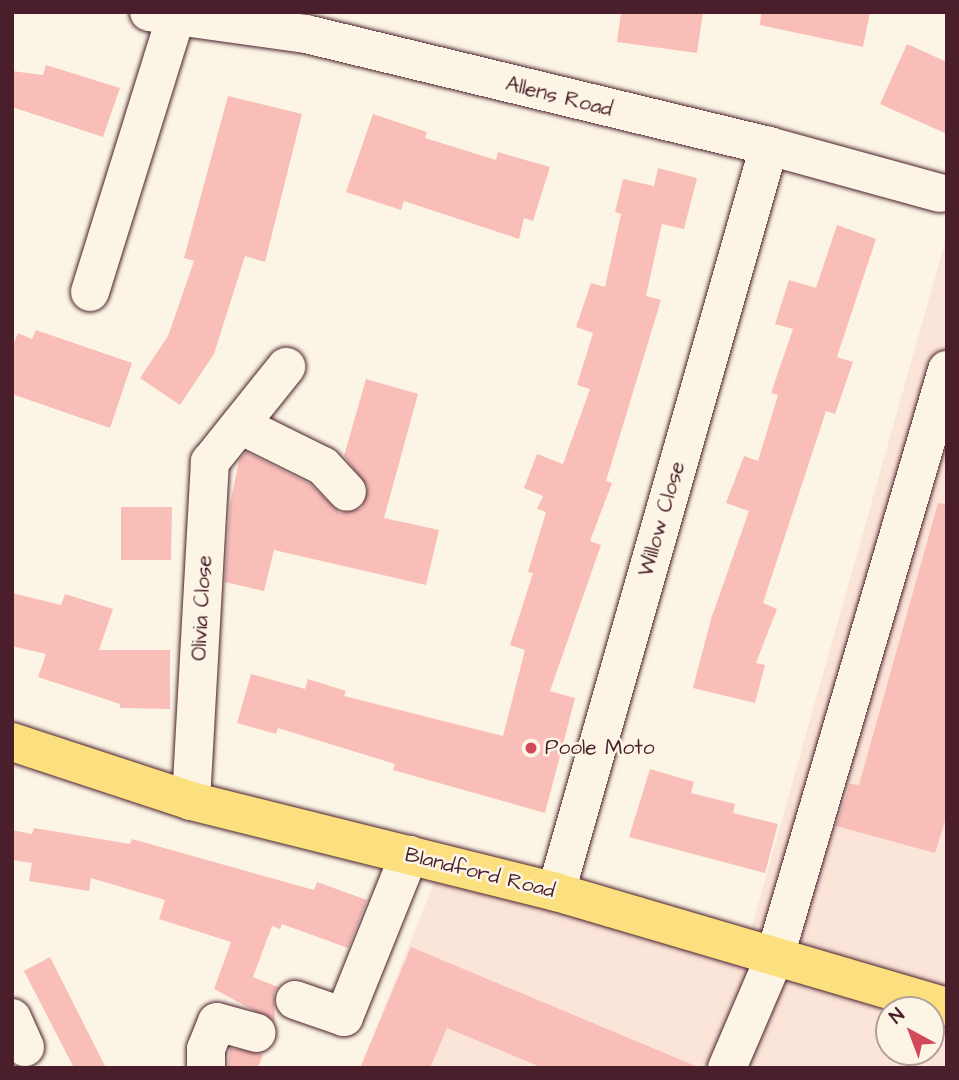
<!DOCTYPE html>
<style>
body{margin:0}
#map{position:relative;width:959px;height:1080px;overflow:hidden;background:#fcf5e5;font-family:"Architects Daughter",sans-serif}
div>[style]{position:absolute}
.built>*{inset:0;background:#fbe4d8}
.building>*{inset:0;background:#fabeb9}
.roads{filter:drop-shadow(0 0 2px #4a1f2b) drop-shadow(0 0 2px #4a1f2b)}
.minor>*{height:38px;margin:-19px;padding:0 19px;transform-origin:19px;border-radius:19px;background:#fcf5e5}
.major>*{height:38px;margin:-19px;padding:0 19px;transform-origin:19px;border-radius:19px;background:#fce080}
.dots>*{width:19px;height:19px;translate:-50% -50%;box-sizing:border-box;border:4px solid #fcf5e5;border-radius:50%}
span{translate:-50% -50%;white-space:nowrap;text-align:center;line-height:1.15;-webkit-text-stroke:5px #fcf5e5;paint-order:stroke}
.street-label{font-size:21px;color:#4a1f2b}
.poi-label{font-size:21px;color:#4a1f2b}
.left{translate:0 -50%;text-align:left}
.frame{position:absolute;inset:0;border:14px solid #4a1f2b;pointer-events:none}
.north{position:absolute;left:875px;top:996px;width:70px;height:70px;box-sizing:border-box;background:#fcf5e5;border:2px solid #b59f9b;border-radius:50%;rotate:319deg;font-size:19px;font-weight:700;line-height:28px;text-align:center;color:#4a1f2b}
.north::after{content:'';display:block;margin:auto;width:24px;height:32px;background:#d1495b;clip-path:polygon(50% 0,100% 100%,50% 72%,0 100%)}
</style>
<div id="map">
<div class="built">
<i style="clip-path:polygon(evenodd,947px 235px,947px 1068px,360px 1068px,442px 863px,746px 947px,947px 235px,889px 1010px,931px 1010px,931px 1052px,889px 1052px,889px 1010px)"></i>
</div>
<div class="building">
<i style="clip-path:polygon(621px 12px,703px 12px,697px 53px,617px 42px)"></i>
<i style="clip-path:polygon(761px 12px,870px 12px,863px 47px,760px 25px)"></i>
<i style="clip-path:polygon(907px 44px,947px 62px,947px 134px,880px 104px)"></i>
<i style="clip-path:polygon(46px 65px,120px 88px,103px 137px,12px 107px,12px 71px,43px 75px)"></i>
<i style="clip-path:polygon(228px 96px,302px 114px,265px 262px,245px 256px,214px 354px,180px 405px,140px 378px,168px 336px,194px 261px,184px 258px)"></i>
<i style="clip-path:polygon(373px 114px,427px 132px,425px 138px,496px 160px,498px 152px,550px 167px,533px 221px,524px 218px,519px 239px,404px 201px,401px 210px,346px 192px)"></i>
<i style="clip-path:polygon(658px 168px,697px 178px,684px 229px,662px 224px,646px 296px,661px 300px,606px 481px,612px 483px,590px 541px,601px 545px,550px 691px,575px 698px,545px 813px,393px 770px,395px 764px,278px 728px,276px 734px,237px 723px,251px 674px,305px 689px,308px 679px,346px 691px,344px 696px,503px 736px,525px 650px,510px 645px,533px 573px,528px 572px,546px 512px,537px 509px,543px 496px,524px 488px,537px 454px,563px 464px,590px 389px,577px 385px,593px 333px,576px 327px,591px 283px,605px 287px,621px 214px,615px 212px,623px 179px,654px 186px)"></i>
<i style="clip-path:polygon(837px 225px,876px 239px,837px 357px,853px 362px,835px 414px,826px 411px,763px 603px,777px 609px,756px 663px,765px 665px,755px 703px,693px 688px,711px 619px,749px 511px,726px 503px,744px 456px,758px 461px,778px 395px,771px 393px,793px 329px,775px 324px,789px 280px,816px 288px)"></i>
<i style="clip-path:polygon(36px 330px,132px 363px,110px 428px,12px 394px,12px 348px,18px 333px,32px 339px)"></i>
<i style="clip-path:polygon(366px 379px,418px 394px,384px 518px,439px 530px,426px 585px,274px 550px,264px 591px,225px 582px,230px 504px,239px 461px,246px 452px,310px 484px,340px 513px,362px 508px,368px 487px,344px 456px)"></i>
<i style="clip-path:polygon(938px 503px,947px 504px,947px 815px,935px 853px,836px 826px,850px 784px,859px 785px)"></i>
<i style="clip-path:polygon(121px 507px,172px 507px,171px 560px,121px 560px)"></i>
<i style="clip-path:polygon(12px 593px,61px 605px,65px 594px,113px 609px,99px 650px,170px 650px,170px 709px,120px 708px,120px 704px,38px 677px,46px 654px,12px 646px)"></i>
<i style="clip-path:polygon(650px 769px,694px 782px,691px 793px,735px 804px,733px 813px,778px 824px,765px 873px,629px 837px)"></i>
<i style="clip-path:polygon(34px 828px,130px 844px,132px 839px,314px 890px,317px 882px,367px 900px,348px 948px,282px 924px,280px 929px,272px 926px,253px 977px,278px 987px,274px 993px,275px 1022px,214px 989px,231px 942px,159px 919px,165px 900px,91px 878px,89px 891px,29px 881px,32px 863px,12px 860px,12px 830px,32px 834px)"></i>
<i style="clip-path:polygon(411px 947px,698px 1067px,698px 1068px,543px 1068px,447px 1028px,430px 1068px,360px 1068px)"></i>
<i style="clip-path:polygon(50px 957px,106px 1068px,74px 1068px,24px 971px)"></i>
<i style="clip-path:polygon(230px 1048px,263px 1054px,258px 1068px,228px 1068px)"></i>
</div>
<div class="roads">
<div class="minor">
<i style="left:149px;top:12px;width:159px;rotate:8deg"></i>
<i style="left:306px;top:34px;width:476px;rotate:13.6deg"></i>
<i style="left:769px;top:146px;width:177px;rotate:15.4deg"></i>
<i style="left:90px;top:292px;width:289px;rotate:-72.7deg"></i>
<i style="left:240px;top:425px;width:93px;rotate:26.3deg"></i>
<i style="left:323px;top:466px;width:35px;rotate:47deg"></i>
<i style="left:191px;top:801px;width:340px;rotate:-86.8deg"></i>
<i style="left:210px;top:462px;width:122px;rotate:-51.3deg"></i>
<i style="left:556px;top:892px;width:776px;rotate:-74.06deg"></i>
<i style="left:295px;top:1000px;width:52px;rotate:19.1deg"></i>
<i style="left:344px;top:1017px;width:175px;rotate:-68.1deg"></i>
<i style="left:12px;top:1018px;width:32px;rotate:66deg"></i>
<i style="left:206px;top:1068px;width:19px;rotate:-90deg"></i>
<i style="left:206px;top:1049px;width:29px;rotate:-68deg"></i>
<i style="left:217px;top:1022px;width:41px;rotate:15.4deg"></i>
<i style="left:727px;top:1068px;width:122px;rotate:-66.8deg"></i>
<i style="left:775px;top:956px;width:611px;rotate:-73.64deg"></i>
</div>
<div class="major">
<i style="left:12px;top:742px;width:188px;rotate:18.2deg"></i>
<i style="left:191px;top:801px;width:376px;rotate:14deg"></i>
<i style="left:556px;top:892px;width:408px;rotate:16.4deg"></i>
</div>
</div>
<div class="dots">
<i style="left:531px;top:748px;background:#d1495b"></i>
</div>
<div class="street-label">
<span style="left:559px;top:97px;rotate:14deg">Allens Road</span>
<span style="left:662px;top:519px;rotate:-74deg">Willow Close</span>
<span style="left:202px;top:608px;rotate:-87deg">Olivia Close</span>
<span style="left:480px;top:873px;rotate:14deg">Blandford Road</span>
</div>
<div class="poi-label">
<span class="left" style="left:545px;top:748px">Poole Moto</span>
</div>
<div class="frame"></div>
<div class="north">N</div>
</div>
